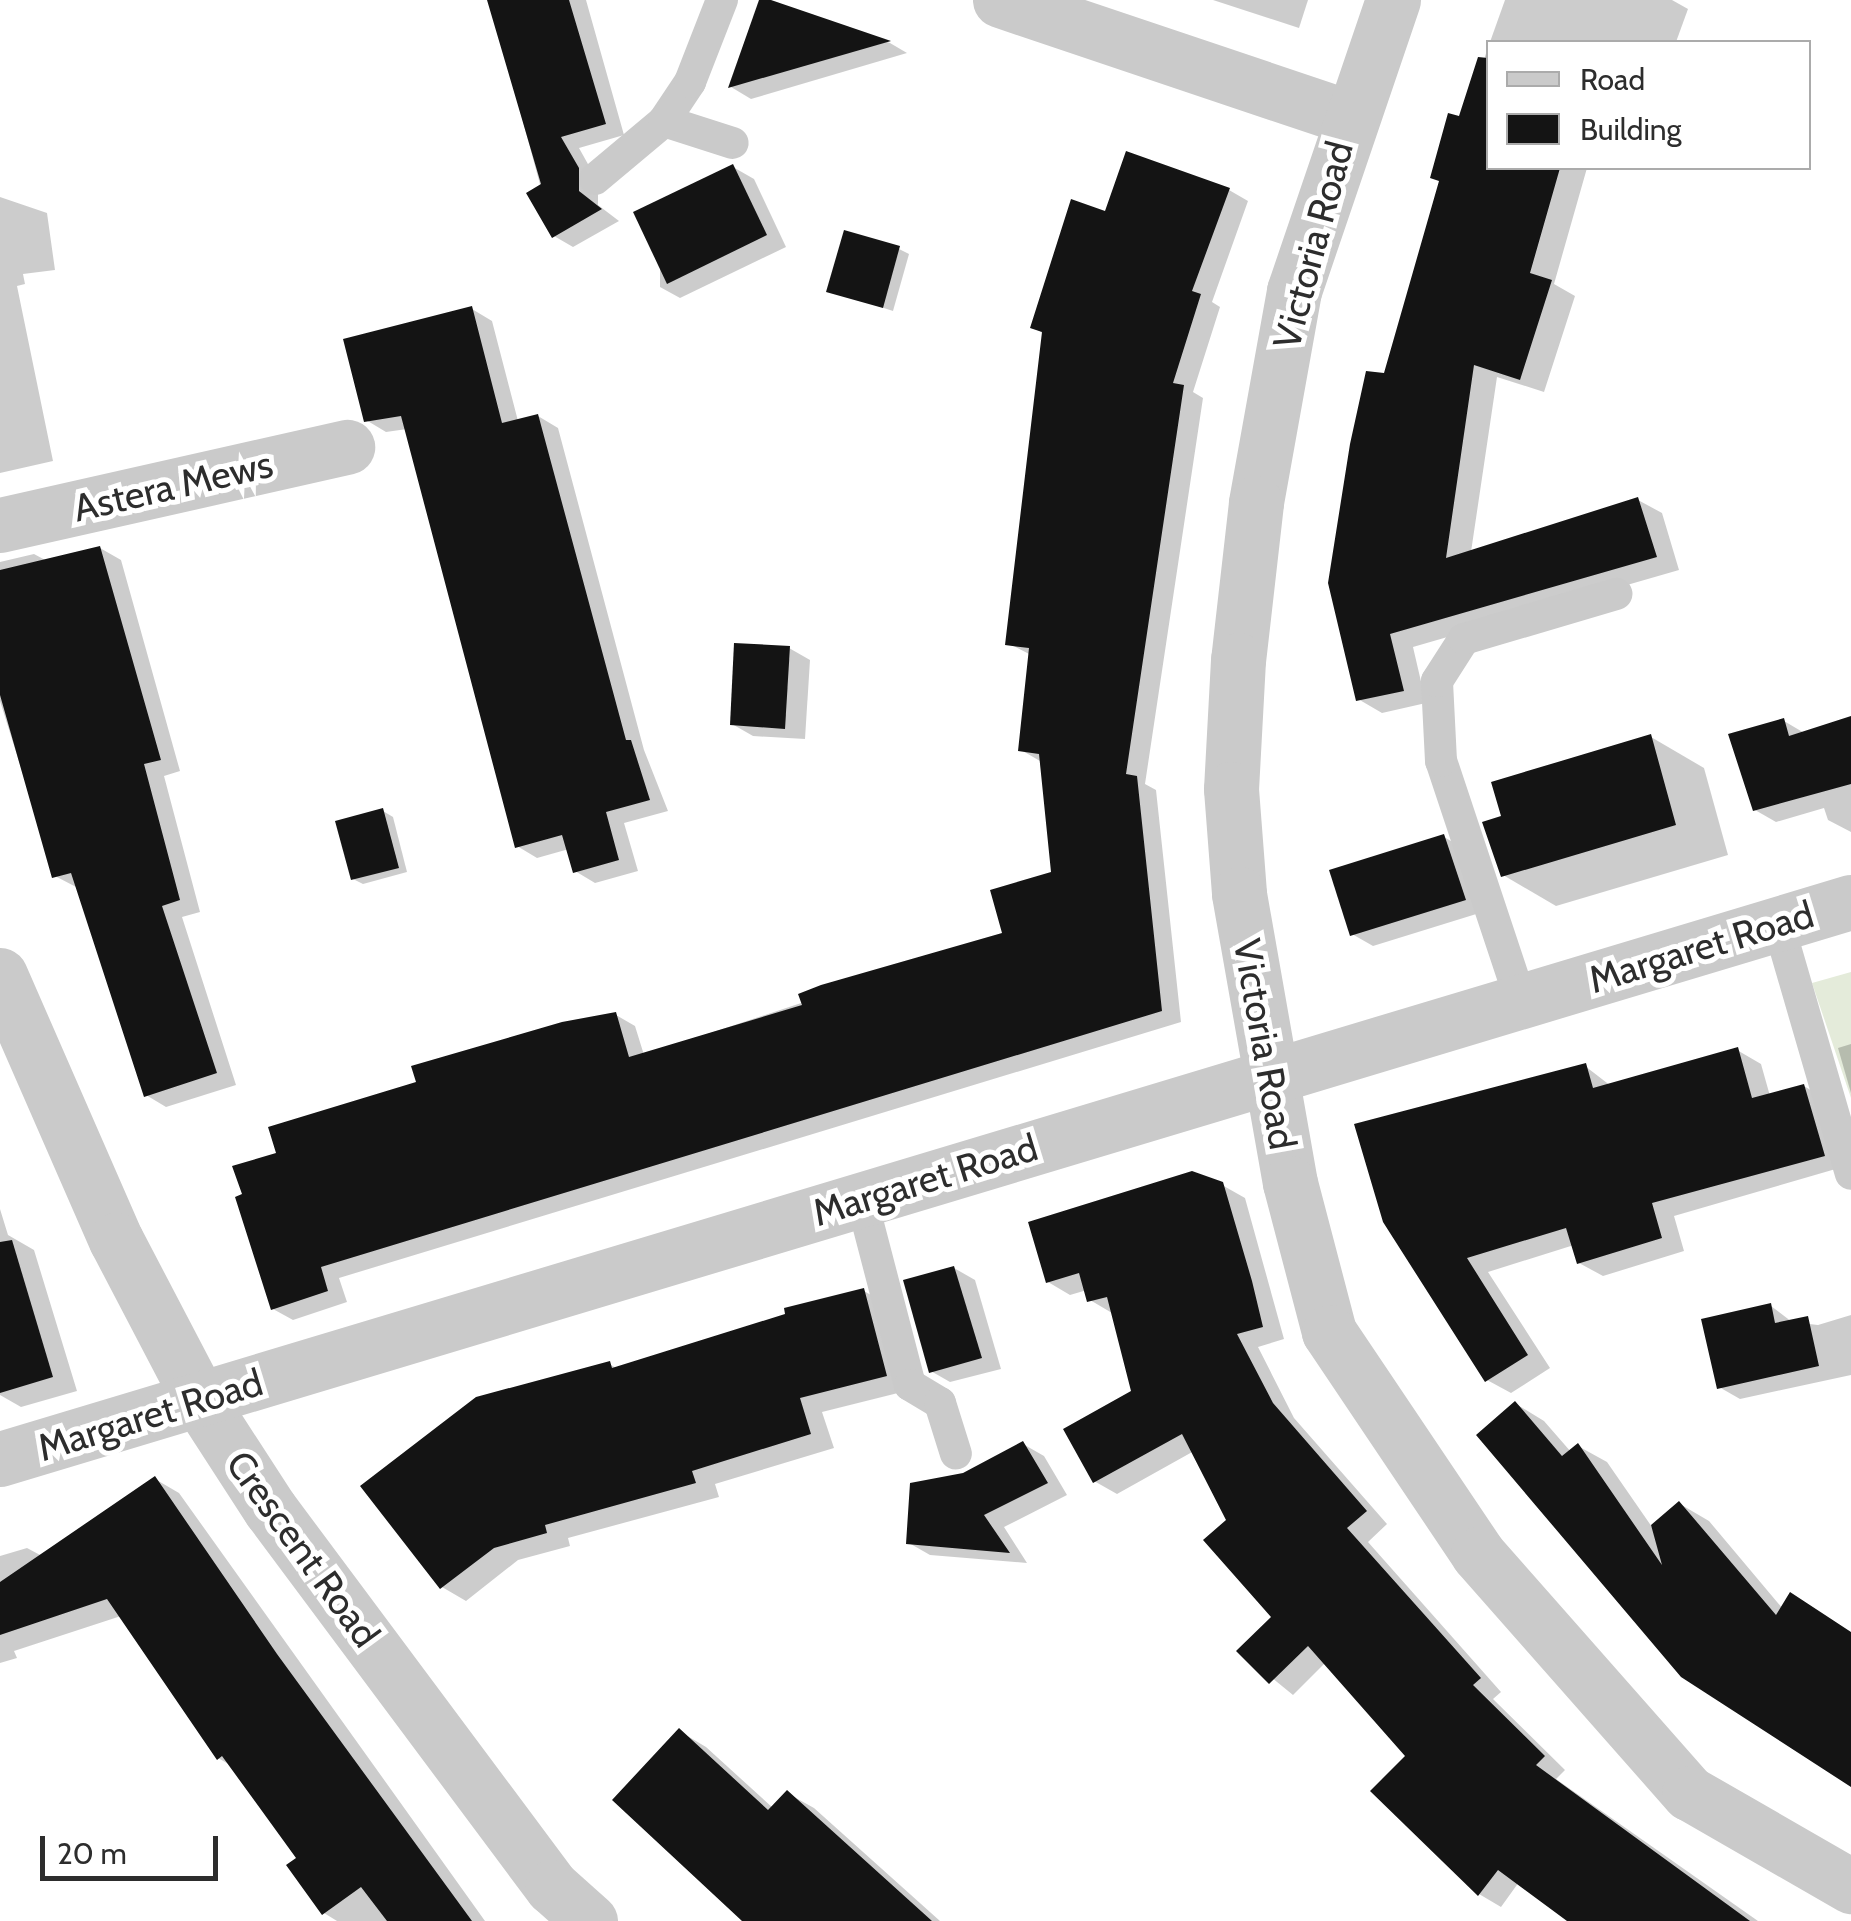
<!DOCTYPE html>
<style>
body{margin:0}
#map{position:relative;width:1851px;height:1921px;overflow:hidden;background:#fff;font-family:Cabin,sans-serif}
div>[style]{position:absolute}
.green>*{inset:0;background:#e4ebda}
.shadow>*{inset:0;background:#0003}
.building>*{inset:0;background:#141414}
.service>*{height:32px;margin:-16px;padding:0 16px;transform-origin:16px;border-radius:16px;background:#cacaca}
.minor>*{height:55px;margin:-27.5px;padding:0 27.5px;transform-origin:27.5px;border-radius:27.5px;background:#cacaca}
span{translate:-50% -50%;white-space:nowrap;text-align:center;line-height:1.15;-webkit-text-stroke:10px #fff;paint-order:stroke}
.street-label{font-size:38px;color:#2d2d2d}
.legend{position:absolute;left:1486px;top:40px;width:325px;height:130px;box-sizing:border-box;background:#fff;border:2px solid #ababab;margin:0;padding:12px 18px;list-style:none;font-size:30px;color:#2d2d2d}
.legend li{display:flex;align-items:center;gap:20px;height:50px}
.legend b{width:50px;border:2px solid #ababab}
.scale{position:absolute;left:40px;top:1836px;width:178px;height:45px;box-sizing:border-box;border:5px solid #2d2d2d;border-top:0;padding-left:12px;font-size:30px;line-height:35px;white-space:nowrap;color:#2d2d2d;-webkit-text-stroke:8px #fff;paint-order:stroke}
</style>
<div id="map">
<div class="green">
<i style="clip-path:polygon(1851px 972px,1851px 1098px,1812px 983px)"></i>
</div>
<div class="shadow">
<i style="clip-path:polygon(490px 0,586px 0,624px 135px,579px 148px,598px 182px,598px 205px,619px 221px,573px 247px,554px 236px)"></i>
<i style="clip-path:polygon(761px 0,890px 43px,907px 53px,751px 99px,731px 87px)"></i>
<i style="clip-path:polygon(1213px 0,1308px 0,1299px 28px)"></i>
<i style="clip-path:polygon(1505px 0,1672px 0,1688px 9px,1676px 42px,1490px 42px)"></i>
<i style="clip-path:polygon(1488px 47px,1488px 168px,1587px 168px,1554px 284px,1575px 296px,1544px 392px,1497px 377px,1471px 552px,1638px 500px,1662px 513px,1679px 570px,1413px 647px,1426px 703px,1382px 713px,1358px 699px,1385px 376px)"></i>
<i style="clip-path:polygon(733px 167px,754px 179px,786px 247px,680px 298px,660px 287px,660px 202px)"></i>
<i style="clip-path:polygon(1229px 190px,1248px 201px,1212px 302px,1220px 307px,1193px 392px,1203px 398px,1145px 784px,1156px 790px,1181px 1022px,339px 1278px,347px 1302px,293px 1320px,273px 1309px,245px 1196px,279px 1154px,419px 1084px,616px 1015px,635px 1026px,644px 1055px,1006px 935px,1054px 874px,1040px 761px,1021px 750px,1031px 655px,1008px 643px,1044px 334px,1033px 327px,1107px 214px)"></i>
<i style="clip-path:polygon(0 197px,47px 213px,55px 270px,23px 274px,25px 284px,17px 286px,53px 461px,0 473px)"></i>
<i style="clip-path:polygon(899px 249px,909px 254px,893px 311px,829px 290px)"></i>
<i style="clip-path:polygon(472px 309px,492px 321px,518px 421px,538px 416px,558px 428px,644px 750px,668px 811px,624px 823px,638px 871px,595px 883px,575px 871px,569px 849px,537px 858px,517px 846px,407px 429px,386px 432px,366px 420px)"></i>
<i style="clip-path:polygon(100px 548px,121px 560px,180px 771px,164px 776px,200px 912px,182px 917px,236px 1085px,166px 1107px,146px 1095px,78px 888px,55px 876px,0 701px,0 562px,34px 554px,47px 561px)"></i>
<i style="clip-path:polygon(789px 648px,810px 660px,805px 739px,753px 736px,732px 724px)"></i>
<i style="clip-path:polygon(1784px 721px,1806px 734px,1851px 721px,1851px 832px,1828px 820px,1824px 808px,1776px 822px,1755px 810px)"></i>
<i style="clip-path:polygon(1651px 737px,1704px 768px,1728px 855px,1556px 906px,1503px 875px,1504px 817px)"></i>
<i style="clip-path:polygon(383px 811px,393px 817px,407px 872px,363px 884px,353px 879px)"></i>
<i style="clip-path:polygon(1444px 837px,1465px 849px,1486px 911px,1373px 946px,1352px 934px)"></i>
<i style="clip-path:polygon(1851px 1044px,1851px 1093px,1838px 1048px)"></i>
<i style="clip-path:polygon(1737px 1050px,1761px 1064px,1770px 1096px,1804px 1086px,1827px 1100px,1846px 1166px,1674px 1216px,1684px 1251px,1603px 1276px,1579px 1263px,1574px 1245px,1488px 1272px,1550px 1368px,1511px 1393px,1487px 1380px,1385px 1221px,1585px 1066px,1611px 1086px)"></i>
<i style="clip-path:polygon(1222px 1185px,1245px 1198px,1284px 1339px,1258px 1347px,1294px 1418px,1387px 1524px,1368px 1542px,1501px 1692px,1493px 1699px,1565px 1770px,1556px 1779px,1758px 1921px,1571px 1921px,1519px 1882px,1501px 1907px,1479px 1894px,1374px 1791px,1409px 1756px,1326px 1662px,1293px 1695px,1239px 1651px,1275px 1617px,1194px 1451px,1117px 1494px,1094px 1481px,1134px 1392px,1112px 1313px,1090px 1300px,1087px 1290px,1070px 1295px,1048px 1282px)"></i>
<i style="clip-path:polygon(0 1209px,8px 1235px,34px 1250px,77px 1391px,21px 1407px,0 1395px)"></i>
<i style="clip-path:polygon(954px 1268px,975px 1280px,1001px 1369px,950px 1382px,929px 1370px)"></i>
<i style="clip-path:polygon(864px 1291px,888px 1305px,910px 1390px,822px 1412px,834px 1448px,715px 1484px,719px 1497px,568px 1538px,570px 1546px,518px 1560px,466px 1601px,442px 1587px,609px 1364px,618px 1369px)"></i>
<i style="clip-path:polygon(1771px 1306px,1792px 1322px,1818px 1325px,1851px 1315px,1851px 1375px,1740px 1399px,1719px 1387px)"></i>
<i style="clip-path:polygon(1516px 1404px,1544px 1421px,1571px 1452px,1578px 1446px,1607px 1462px,1652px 1527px,1680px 1504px,1709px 1521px,1783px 1609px,1851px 1633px,1851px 1784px)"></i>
<i style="clip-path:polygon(1023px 1444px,1044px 1456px,1067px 1495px,1004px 1527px,1027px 1563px,930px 1555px,909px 1543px,964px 1475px)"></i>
<i style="clip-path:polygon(155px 1479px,179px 1493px,485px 1921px,337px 1921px,324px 1913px,299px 1859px,232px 1766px,218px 1758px,121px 1616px,14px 1651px,17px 1658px,0 1663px,0 1556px,27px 1548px,42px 1556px)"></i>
<i style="clip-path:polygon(679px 1731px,706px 1747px,773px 1808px,787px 1793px,814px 1808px,940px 1921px,753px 1921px)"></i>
</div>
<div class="building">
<i style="clip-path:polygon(487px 0,569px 0,606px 124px,561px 137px,579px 168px,579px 191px,602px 209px,552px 238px,526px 193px,541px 184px)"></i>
<i style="clip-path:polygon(759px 0,771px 0,891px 41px,728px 88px)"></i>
<i style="clip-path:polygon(1478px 57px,1488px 58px,1488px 168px,1560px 168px,1530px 273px,1552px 280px,1520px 380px,1474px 365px,1446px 558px,1638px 497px,1657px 557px,1390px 634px,1404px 691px,1356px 701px,1328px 583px,1350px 444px,1366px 371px,1384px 373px,1439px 181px,1430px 178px,1448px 113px,1459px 116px)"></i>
<i style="clip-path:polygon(1126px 151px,1230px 188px,1192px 291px,1201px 294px,1173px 383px,1184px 385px,1126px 774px,1137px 776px,1162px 1011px,321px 1267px,328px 1291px,271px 1310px,235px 1197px,242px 1194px,232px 1166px,276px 1153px,268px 1127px,416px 1082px,411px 1066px,562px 1022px,616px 1012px,629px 1057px,802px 1005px,798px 994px,821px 985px,1002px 933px,990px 890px,1051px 872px,1039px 754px,1018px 751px,1029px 648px,1005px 645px,1042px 332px,1030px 328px,1071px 199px,1105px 211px)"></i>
<i style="clip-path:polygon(733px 164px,767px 235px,667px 284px,633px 212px)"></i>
<i style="clip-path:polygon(844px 230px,900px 246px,883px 308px,826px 292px)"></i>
<i style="clip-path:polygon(472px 306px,502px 423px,538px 414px,626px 740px,631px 740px,650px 800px,606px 812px,619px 860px,573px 873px,562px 835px,515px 848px,401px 416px,364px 422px,343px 339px)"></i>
<i style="clip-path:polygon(100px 546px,161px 760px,144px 764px,180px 900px,162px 906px,217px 1073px,144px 1097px,71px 873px,52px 878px,0 695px,0 570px)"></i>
<i style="clip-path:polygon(734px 643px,790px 646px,785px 729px,730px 725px)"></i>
<i style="clip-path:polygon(1851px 716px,1851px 784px,1753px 811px,1728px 734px,1784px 718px,1789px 736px)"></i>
<i style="clip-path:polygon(1651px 734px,1676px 825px,1501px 877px,1482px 822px,1501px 816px,1491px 782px)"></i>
<i style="clip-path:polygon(383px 808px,399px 868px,351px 880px,335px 821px)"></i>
<i style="clip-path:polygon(1444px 834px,1466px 900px,1350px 936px,1329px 870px)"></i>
<i style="clip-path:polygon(1738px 1047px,1752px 1098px,1804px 1084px,1825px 1156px,1652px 1203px,1662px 1238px,1577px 1264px,1566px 1228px,1467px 1258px,1528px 1355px,1485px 1382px,1383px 1222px,1354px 1124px,1586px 1063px,1593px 1088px)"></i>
<i style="clip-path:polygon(1192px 1171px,1223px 1182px,1252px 1281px,1263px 1327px,1237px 1334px,1273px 1403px,1367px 1511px,1347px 1528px,1481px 1678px,1473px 1685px,1545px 1756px,1536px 1765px,1750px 1921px,1567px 1921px,1498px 1870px,1478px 1896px,1370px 1791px,1405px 1756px,1308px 1646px,1269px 1684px,1236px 1651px,1271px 1617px,1203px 1540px,1226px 1520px,1182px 1434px,1093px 1483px,1063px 1429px,1131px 1391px,1107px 1297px,1087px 1302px,1079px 1273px,1046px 1283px,1028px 1222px)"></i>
<i style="clip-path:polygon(12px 1240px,53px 1377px,0 1393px,0 1242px)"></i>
<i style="clip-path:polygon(954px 1266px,982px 1358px,929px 1373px,903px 1280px)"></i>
<i style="clip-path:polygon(864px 1288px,887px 1376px,800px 1398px,811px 1434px,692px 1471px,696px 1483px,545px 1525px,547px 1533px,494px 1548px,440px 1589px,360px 1486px,476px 1397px,610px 1361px,612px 1368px,785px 1314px,784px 1308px)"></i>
<i style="clip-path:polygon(1771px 1303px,1775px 1323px,1808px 1316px,1819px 1366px,1717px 1389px,1701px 1319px)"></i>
<i style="clip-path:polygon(1515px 1401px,1562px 1456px,1578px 1443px,1662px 1565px,1651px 1525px,1679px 1501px,1776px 1615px,1790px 1592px,1851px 1632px,1851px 1787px,1681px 1677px,1476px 1435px)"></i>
<i style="clip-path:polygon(1023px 1441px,1048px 1483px,984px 1515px,1010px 1553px,906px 1544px,910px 1483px,963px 1473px)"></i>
<i style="clip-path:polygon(155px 1476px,277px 1654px,472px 1921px,387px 1921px,361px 1887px,322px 1915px,286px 1865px,296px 1858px,222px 1756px,217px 1760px,107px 1599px,0 1635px,0 1582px)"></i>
<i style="clip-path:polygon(679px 1728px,768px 1810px,787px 1790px,932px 1921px,742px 1921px,612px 1800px)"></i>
</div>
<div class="service">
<i style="left:664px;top:121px;width:72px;rotate:17.7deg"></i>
<i style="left:595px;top:179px;width:90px;rotate:-40deg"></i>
<i style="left:664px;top:121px;width:47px;rotate:-56.3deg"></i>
<i style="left:690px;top:82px;width:88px;rotate:-68.7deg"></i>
<i style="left:1778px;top:923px;width:261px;rotate:73.8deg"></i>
<i style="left:1521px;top:1001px;width:253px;rotate:-108.4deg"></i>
<i style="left:1441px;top:761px;width:80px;rotate:-92.9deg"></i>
<i style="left:1437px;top:681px;width:50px;rotate:-57.3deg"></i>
<i style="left:1464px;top:639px;width:159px;rotate:-16.5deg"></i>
<i style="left:862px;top:1201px;width:190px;rotate:75.4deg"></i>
<i style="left:910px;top:1385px;width:35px;rotate:31deg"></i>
<i style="left:940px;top:1403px;width:53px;rotate:72.6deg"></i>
</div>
<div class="minor">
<i style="left:1000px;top:0;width:367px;rotate:18.6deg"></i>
<i style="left:1393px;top:0;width:307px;rotate:108.8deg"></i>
<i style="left:1294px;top:291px;width:215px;rotate:100.2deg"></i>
<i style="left:1256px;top:503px;width:158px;rotate:96.5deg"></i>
<i style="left:1238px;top:660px;width:129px;rotate:93.1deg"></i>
<i style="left:1231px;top:789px;width:105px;rotate:85.6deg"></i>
<i style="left:1239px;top:894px;width:293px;rotate:80deg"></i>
<i style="left:1290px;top:1183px;width:154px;rotate:75.3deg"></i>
<i style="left:1329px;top:1332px;width:267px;rotate:56.1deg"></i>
<i style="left:1478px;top:1554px;width:319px;rotate:48.6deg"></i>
<i style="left:1689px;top:1793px;width:187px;rotate:29.9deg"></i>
<i style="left:0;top:525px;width:356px;rotate:-12.7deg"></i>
<i style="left:0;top:975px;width:289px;rotate:66.4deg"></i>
<i style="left:116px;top:1240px;width:182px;rotate:62.4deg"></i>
<i style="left:200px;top:1401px;width:129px;rotate:57.1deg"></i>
<i style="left:270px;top:1509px;width:472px;rotate:53.3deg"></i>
<i style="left:552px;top:1887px;width:51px;rotate:41.8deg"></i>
<i style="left:0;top:1459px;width:1933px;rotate:-16.75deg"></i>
</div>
<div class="street-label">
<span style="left:1313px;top:245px;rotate:-75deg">Victoria Road</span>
<span style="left:173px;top:486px;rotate:-13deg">Astera Mews</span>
<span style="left:1701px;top:947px;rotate:-17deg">Margaret Road</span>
<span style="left:1265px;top:1044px;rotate:80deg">Victoria Road</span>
<span style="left:925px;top:1180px;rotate:-17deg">Margaret Road</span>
<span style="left:150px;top:1415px;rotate:-17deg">Margaret Road</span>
<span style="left:303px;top:1549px;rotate:54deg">Crescent Road</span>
</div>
<ul class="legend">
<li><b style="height:12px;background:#cacaca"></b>Road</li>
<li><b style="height:28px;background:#141414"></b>Building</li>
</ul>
<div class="scale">20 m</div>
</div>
